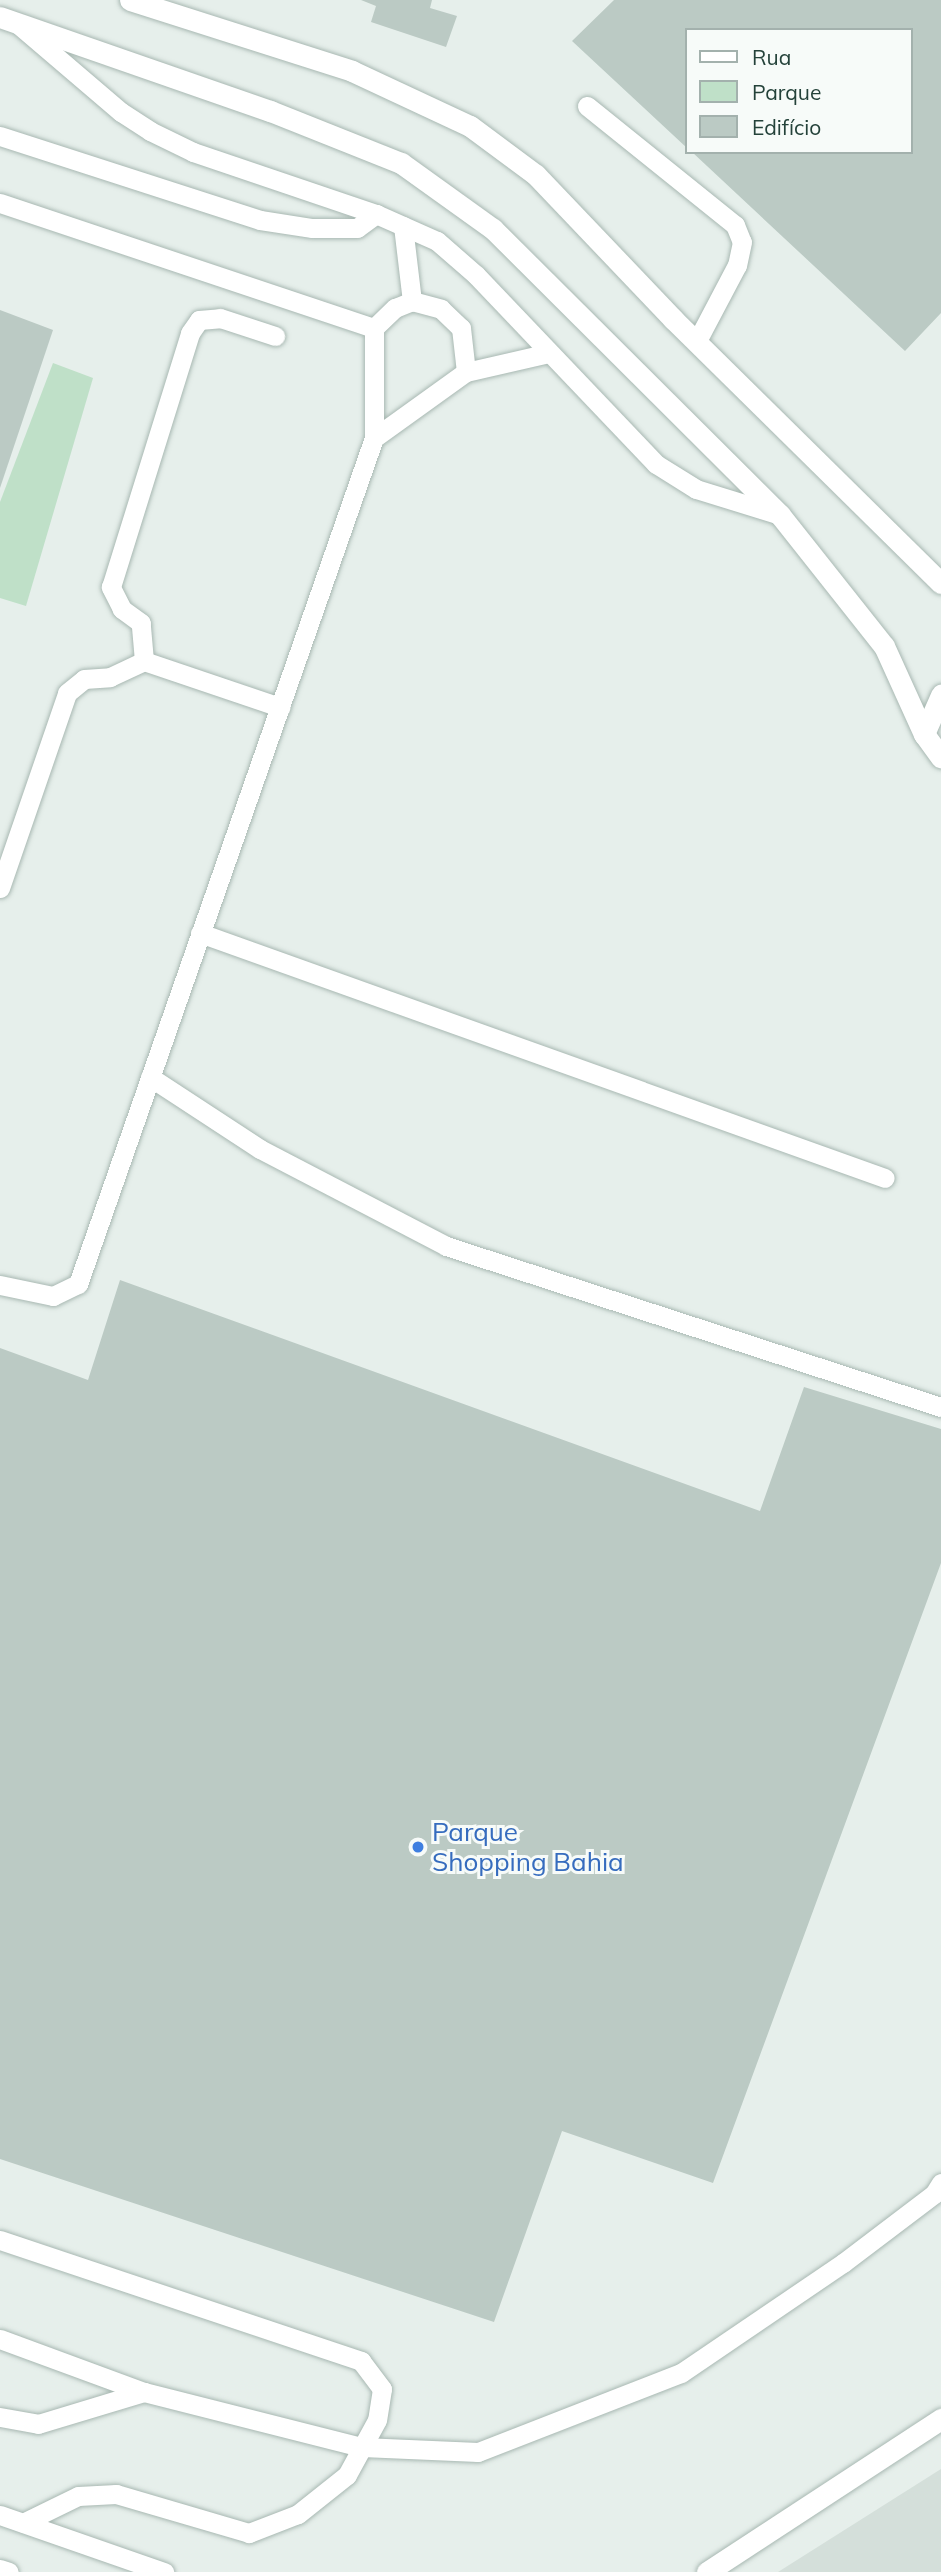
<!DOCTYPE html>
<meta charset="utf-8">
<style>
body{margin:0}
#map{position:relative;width:941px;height:2572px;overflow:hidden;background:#e6efeb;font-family:Mulish,sans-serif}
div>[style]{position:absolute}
.built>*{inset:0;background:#d4dfda}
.green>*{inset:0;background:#bfe0c8}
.building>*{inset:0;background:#bbcac4}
.roads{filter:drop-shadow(0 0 2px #a8b8b2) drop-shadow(0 0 2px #a8b8b2)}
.service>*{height:19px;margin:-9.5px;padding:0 9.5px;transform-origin:9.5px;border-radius:9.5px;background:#fff}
.tertiary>*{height:21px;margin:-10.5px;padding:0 10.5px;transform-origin:10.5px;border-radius:10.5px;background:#fff}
.dots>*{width:19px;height:19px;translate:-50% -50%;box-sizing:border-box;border:4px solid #f7fbf9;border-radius:50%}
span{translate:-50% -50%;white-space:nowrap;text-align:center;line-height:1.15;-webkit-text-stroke:6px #f7fbf9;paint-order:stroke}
.shop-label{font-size:26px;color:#366cbe}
.left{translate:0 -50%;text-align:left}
.legend{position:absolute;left:685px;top:28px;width:228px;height:126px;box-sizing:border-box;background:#f7fbf9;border:2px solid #a3b1ad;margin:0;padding:9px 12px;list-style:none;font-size:21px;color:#24423a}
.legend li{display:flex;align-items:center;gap:14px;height:35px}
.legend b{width:35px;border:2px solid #a3b1ad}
</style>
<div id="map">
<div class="built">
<i style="clip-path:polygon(941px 2469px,941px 2572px,778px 2572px)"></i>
</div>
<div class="green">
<i style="clip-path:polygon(53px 363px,93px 378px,26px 606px,0 598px,0 502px)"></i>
</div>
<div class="building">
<i style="clip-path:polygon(361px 0,432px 0,430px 8px,457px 16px,446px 47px,371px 22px,376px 6px)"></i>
<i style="clip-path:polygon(614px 0,941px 0,941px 313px,905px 351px,692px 152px,911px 152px,911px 30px,687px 30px,687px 148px,572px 41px)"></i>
<i style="clip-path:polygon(0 310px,53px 330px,0 488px)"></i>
<i style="clip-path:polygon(120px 1280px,760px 1511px,804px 1387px,941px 1429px,941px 1563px,713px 2183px,562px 2131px,494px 2322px,0 2159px,0 1348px,88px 1380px)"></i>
</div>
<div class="roads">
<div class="service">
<i style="left:19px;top:25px;width:134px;rotate:40.5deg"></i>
<i style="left:121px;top:112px;width:35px;rotate:33deg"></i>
<i style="left:150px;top:131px;width:48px;rotate:26deg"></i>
<i style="left:193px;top:152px;width:193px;rotate:18.7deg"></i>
<i style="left:376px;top:214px;width:67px;rotate:23.9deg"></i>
<i style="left:437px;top:241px;width:52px;rotate:41.1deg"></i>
<i style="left:476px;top:275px;width:261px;rotate:46.4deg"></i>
<i style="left:656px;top:464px;width:47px;rotate:32deg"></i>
<i style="left:696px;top:489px;width:88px;rotate:17.2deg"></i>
<i style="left:587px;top:106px;width:190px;rotate:38.8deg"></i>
<i style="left:735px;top:225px;width:18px;rotate:68deg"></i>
<i style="left:742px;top:242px;width:24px;rotate:102deg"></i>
<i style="left:737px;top:265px;width:86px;rotate:117.8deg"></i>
<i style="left:0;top:136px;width:273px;rotate:17.9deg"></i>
<i style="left:260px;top:220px;width:53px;rotate:8.7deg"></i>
<i style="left:312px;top:228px;width:45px"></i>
<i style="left:357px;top:228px;width:24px;rotate:-36deg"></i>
<i style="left:0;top:203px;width:394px;rotate:18.5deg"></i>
<i style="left:403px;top:226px;width:76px;rotate:83.2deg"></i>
<i style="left:374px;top:438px;width:110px;rotate:-90deg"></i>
<i style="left:374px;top:328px;width:29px;rotate:-44deg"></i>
<i style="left:395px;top:308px;width:18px;rotate:-22deg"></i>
<i style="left:412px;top:301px;width:30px;rotate:15deg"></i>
<i style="left:441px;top:309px;width:28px;rotate:44deg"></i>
<i style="left:461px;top:328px;width:44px;rotate:83.5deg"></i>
<i style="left:144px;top:661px;width:38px;rotate:-95deg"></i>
<i style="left:141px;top:623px;width:24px;rotate:-144deg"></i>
<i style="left:122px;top:609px;width:25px;rotate:-117deg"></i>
<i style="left:111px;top:587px;width:266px;rotate:-72.7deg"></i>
<i style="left:190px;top:333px;width:16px;rotate:-55deg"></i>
<i style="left:199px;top:320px;width:21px;rotate:-5deg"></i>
<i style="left:220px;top:318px;width:58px;rotate:18.1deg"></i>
<i style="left:0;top:888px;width:206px;rotate:-71deg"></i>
<i style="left:67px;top:693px;width:22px;rotate:-39deg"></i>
<i style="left:84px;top:679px;width:26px;rotate:-4deg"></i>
<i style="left:110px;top:677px;width:38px;rotate:-25deg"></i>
<i style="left:144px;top:661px;width:144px;rotate:18.7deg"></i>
<i style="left:200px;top:933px;width:727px;rotate:19.68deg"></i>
<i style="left:150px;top:1077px;width:131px;rotate:33.2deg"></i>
<i style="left:260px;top:1149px;width:210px;rotate:27.5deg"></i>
<i style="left:446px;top:1246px;width:521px;rotate:18.02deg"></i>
<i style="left:0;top:1285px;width:54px;rotate:11.7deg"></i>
<i style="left:53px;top:1296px;width:28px;rotate:-26deg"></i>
<i style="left:78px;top:1284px;width:896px;rotate:-70.72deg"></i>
<i style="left:374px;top:438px;width:113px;rotate:-35.7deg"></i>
<i style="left:466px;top:372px;width:85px;rotate:-12.9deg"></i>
<i style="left:0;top:2240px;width:381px;rotate:18.5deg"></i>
<i style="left:361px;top:2361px;width:35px;rotate:53deg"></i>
<i style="left:382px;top:2389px;width:31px;rotate:99deg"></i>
<i style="left:377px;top:2420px;width:63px;rotate:118.6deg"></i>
<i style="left:347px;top:2475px;width:63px;rotate:141.5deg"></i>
<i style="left:298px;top:2514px;width:53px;rotate:158.8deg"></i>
<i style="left:249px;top:2533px;width:139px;rotate:-163.7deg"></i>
<i style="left:116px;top:2494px;width:38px;rotate:177deg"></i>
<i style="left:78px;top:2496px;width:61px;rotate:153.9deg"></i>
<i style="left:0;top:2339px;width:153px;rotate:20.2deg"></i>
<i style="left:144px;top:2392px;width:225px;rotate:14.2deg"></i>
<i style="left:362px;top:2447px;width:116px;rotate:2.5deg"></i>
<i style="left:478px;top:2452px;width:218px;rotate:-21.3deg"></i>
<i style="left:681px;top:2373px;width:196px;rotate:-34.2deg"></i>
<i style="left:843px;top:2263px;width:114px;rotate:-37.2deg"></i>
<i style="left:934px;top:2194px;width:13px;rotate:-58deg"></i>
<i style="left:0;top:2417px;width:39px;rotate:10deg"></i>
<i style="left:38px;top:2424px;width:111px;rotate:-16.8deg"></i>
<i style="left:0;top:2515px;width:174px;rotate:19.2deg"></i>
<i style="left:0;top:2569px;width:9px;rotate:18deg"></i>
</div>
<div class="tertiary">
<i style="left:130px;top:0;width:233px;rotate:17.7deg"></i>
<i style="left:352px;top:71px;width:130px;rotate:25deg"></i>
<i style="left:470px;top:126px;width:82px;rotate:36.6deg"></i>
<i style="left:536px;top:175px;width:199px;rotate:46.4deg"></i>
<i style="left:673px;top:319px;width:376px;rotate:44.6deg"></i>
<i style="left:0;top:17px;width:286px;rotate:19.2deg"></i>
<i style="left:270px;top:111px;width:141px;rotate:21.7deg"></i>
<i style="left:401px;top:163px;width:113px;rotate:35.7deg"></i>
<i style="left:493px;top:229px;width:405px;rotate:44.9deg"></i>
<i style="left:780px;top:515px;width:167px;rotate:51.6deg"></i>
<i style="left:884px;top:646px;width:97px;rotate:65.6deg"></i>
<i style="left:924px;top:734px;width:29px;rotate:54deg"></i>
<i style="left:924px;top:734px;width:43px;rotate:-66.4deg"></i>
<i style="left:707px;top:2572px;width:280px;rotate:-33.2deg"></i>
</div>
</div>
<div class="dots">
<i style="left:418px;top:1847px;background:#3f7fe0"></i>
</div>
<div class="shop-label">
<span class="left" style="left:432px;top:1847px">Parque<br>Shopping Bahia</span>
</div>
<ul class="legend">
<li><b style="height:9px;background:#fff"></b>Rua</li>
<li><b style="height:19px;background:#bfe0c8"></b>Parque</li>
<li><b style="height:19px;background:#bbcac4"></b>Edifício</li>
</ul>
</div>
